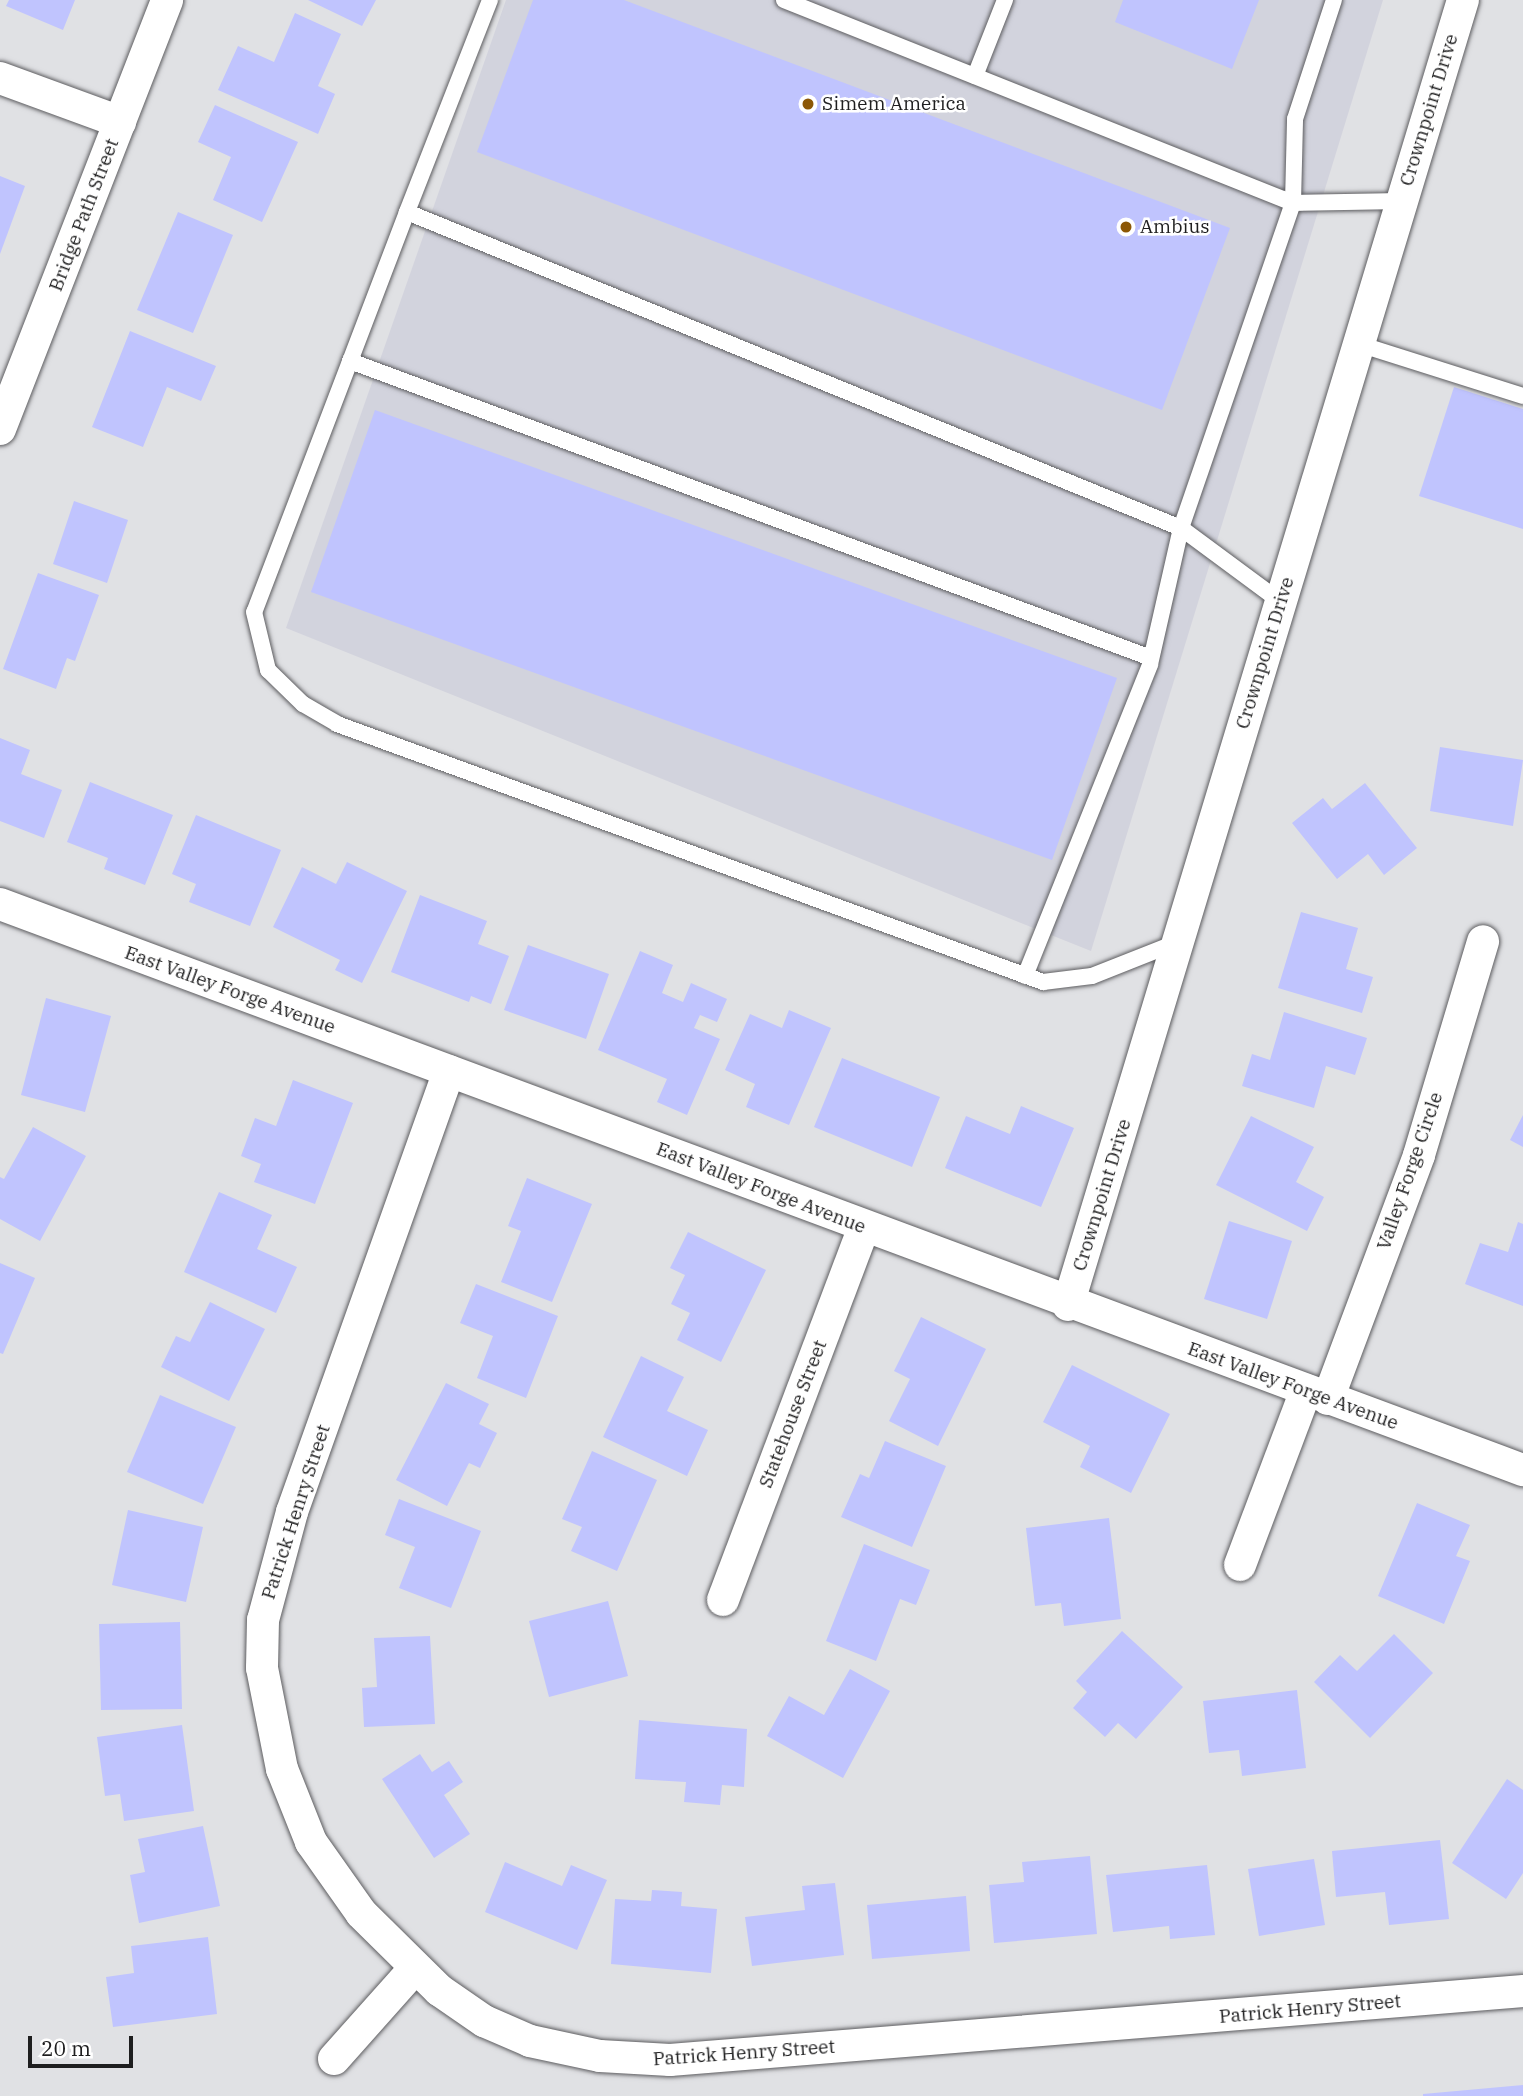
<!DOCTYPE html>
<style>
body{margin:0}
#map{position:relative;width:1523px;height:2096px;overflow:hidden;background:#e0e1e4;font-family:"IBM Plex Serif",serif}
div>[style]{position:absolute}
.built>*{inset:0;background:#d2d3dd}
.building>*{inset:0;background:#c0c4fe}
.roads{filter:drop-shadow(0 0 2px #5d5d60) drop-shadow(0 0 2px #5d5d60)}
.service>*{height:16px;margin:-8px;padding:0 8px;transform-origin:8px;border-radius:8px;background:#fff}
.minor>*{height:32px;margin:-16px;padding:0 16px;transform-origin:16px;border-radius:16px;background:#fff}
.dots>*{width:19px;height:19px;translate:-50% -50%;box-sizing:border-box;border:4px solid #fff;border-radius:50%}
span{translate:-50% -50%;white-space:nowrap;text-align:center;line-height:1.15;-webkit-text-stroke:5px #fff;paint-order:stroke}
.poi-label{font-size:19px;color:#1e1e1f}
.left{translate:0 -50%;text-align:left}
.street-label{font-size:19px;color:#1e1e1f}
.scale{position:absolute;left:28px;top:2036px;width:105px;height:32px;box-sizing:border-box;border:4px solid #1e1e1f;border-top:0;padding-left:9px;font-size:21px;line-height:24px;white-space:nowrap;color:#1e1e1f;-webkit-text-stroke:5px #fff;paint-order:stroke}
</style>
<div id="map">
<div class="built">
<i style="clip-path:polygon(506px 0,1383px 0,1091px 951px,286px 628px)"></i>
</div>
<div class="building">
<i style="clip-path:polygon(9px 0,75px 0,63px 30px,6px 6px)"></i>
<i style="clip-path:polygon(308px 0,376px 0,362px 26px)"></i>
<i style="clip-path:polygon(533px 0,624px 0,1230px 228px,1162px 410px,477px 152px)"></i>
<i style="clip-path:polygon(1123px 0,1259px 0,1232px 69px,1115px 22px)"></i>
<i style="clip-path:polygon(295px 13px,341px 34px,318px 86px,335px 94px,318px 134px,218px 90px,238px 46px,274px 62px)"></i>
<i style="clip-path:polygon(215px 105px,298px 142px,262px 222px,213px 200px,231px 157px,198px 142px)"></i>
<i style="clip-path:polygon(0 176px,25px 186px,0 254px)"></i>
<i style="clip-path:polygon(178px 212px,233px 235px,193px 333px,137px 310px)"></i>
<i style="clip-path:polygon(130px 331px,216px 366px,201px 401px,167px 387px,143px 447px,92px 427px)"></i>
<i style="clip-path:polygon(1454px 387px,1523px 409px,1523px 529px,1419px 496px)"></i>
<i style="clip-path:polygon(375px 410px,1117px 678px,1052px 860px,311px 592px)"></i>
<i style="clip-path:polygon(74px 501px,128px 520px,107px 583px,53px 564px)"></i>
<i style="clip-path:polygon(38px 573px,99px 595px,75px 661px,67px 658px,56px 689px,3px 669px)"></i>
<i style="clip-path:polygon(0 738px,30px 750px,21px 774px,62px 790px,44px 838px,0 821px)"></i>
<i style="clip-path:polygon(1440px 747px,1523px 760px,1513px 826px,1430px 811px)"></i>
<i style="clip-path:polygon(90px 782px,173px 815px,145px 885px,104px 869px,108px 858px,67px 842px)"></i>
<i style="clip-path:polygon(1365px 783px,1417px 848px,1384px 875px,1368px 854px,1337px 879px,1292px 823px,1323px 798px,1332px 809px)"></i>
<i style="clip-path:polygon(196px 815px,281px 850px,250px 926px,189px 902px,196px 884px,172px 874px)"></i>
<i style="clip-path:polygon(347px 862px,407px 891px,362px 983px,335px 970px,340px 960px,273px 927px,302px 867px,336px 884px)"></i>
<i style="clip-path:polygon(420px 895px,487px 921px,478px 944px,509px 956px,491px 1004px,471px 996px,469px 1002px,391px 972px)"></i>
<i style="clip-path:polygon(1301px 912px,1358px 928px,1346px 969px,1373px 977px,1362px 1013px,1278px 988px)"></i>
<i style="clip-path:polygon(528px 945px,609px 974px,586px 1039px,504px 1010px)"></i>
<i style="clip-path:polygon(640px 951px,673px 965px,662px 993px,683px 1002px,691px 983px,727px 999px,717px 1022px,700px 1015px,694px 1028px,720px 1039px,687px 1115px,657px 1102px,667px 1079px,598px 1050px)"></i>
<i style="clip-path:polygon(46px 998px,111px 1016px,85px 1112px,21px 1095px)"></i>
<i style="clip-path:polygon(789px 1010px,831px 1028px,789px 1125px,746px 1107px,755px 1084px,725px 1070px,750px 1014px,782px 1028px)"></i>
<i style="clip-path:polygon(1284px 1012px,1367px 1038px,1355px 1075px,1326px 1066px,1314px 1108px,1242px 1086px,1252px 1054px,1270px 1060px)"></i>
<i style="clip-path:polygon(842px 1058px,940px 1097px,912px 1167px,814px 1127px)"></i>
<i style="clip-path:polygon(293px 1080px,353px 1103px,315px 1204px,254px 1182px,261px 1164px,241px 1156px,255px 1118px,276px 1126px)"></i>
<i style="clip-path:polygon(1021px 1106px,1074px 1128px,1041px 1207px,945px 1168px,966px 1116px,1010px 1134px)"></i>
<i style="clip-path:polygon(1523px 1115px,1523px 1147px,1510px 1140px)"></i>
<i style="clip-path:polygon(1251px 1116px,1314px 1147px,1296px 1182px,1324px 1197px,1307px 1231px,1216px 1185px)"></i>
<i style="clip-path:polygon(33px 1127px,86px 1156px,40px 1241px,0 1219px,0 1177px,4px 1179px)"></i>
<i style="clip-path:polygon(527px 1178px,592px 1204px,552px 1302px,501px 1282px,521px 1231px,508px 1226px)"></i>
<i style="clip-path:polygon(219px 1192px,272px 1215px,257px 1249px,297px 1267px,276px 1313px,184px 1272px)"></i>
<i style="clip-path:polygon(1229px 1221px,1292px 1241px,1267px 1319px,1204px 1299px)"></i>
<i style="clip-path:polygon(1518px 1222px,1523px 1224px,1523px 1306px,1465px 1284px,1480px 1243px,1508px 1252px)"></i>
<i style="clip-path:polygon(688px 1232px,766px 1270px,721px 1362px,677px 1340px,690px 1313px,671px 1304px,685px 1275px,670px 1268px)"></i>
<i style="clip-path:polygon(0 1263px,35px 1278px,3px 1354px,0 1353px)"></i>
<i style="clip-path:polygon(476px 1284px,558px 1316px,526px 1398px,477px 1378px,493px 1336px,460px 1323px)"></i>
<i style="clip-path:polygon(210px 1302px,265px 1329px,229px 1401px,161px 1367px,176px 1336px,190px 1342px)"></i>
<i style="clip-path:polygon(921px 1317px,986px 1349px,938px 1446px,889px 1421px,910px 1379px,894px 1371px)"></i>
<i style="clip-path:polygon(641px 1356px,684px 1377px,667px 1411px,708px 1430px,687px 1476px,603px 1437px)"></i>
<i style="clip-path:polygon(1072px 1365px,1170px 1414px,1131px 1493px,1080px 1467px,1090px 1446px,1043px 1422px)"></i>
<i style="clip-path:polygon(446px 1383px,489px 1404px,479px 1424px,497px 1433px,480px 1468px,469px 1463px,447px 1506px,396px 1480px)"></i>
<i style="clip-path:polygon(160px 1395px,236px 1427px,203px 1504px,127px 1472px)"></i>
<i style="clip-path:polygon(885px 1441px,946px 1466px,912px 1547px,841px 1517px,860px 1474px,869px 1478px)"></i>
<i style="clip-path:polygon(592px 1451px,657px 1480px,617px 1571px,571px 1551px,582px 1527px,562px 1519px)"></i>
<i style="clip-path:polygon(399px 1499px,481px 1531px,451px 1608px,399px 1588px,415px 1547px,385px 1535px)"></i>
<i style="clip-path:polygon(1417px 1503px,1470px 1525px,1456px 1556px,1470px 1561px,1444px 1624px,1378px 1596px)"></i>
<i style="clip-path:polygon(128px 1510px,203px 1527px,186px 1602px,112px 1585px)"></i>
<i style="clip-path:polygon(1109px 1518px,1121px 1619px,1064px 1626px,1061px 1603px,1035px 1606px,1026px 1528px)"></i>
<i style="clip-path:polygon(864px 1544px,930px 1570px,916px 1605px,900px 1599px,876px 1661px,826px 1641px)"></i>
<i style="clip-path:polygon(608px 1601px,628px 1676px,549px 1697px,529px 1621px)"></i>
<i style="clip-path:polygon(180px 1622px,182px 1709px,101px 1710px,99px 1624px)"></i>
<i style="clip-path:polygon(1122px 1631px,1183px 1687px,1136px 1739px,1118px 1723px,1105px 1737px,1073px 1708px,1087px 1692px,1076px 1681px)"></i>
<i style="clip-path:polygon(1394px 1634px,1433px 1673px,1370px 1738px,1314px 1682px,1340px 1655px,1357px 1671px)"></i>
<i style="clip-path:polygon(430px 1636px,435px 1724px,364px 1727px,362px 1688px,377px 1687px,374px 1638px)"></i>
<i style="clip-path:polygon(850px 1669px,890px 1691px,843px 1778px,767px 1736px,789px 1696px,824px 1715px)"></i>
<i style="clip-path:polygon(1297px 1690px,1306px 1768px,1242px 1776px,1239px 1750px,1209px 1753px,1203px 1701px)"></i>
<i style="clip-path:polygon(639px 1720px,747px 1729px,744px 1787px,722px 1785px,720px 1805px,684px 1802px,686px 1782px,635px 1779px)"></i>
<i style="clip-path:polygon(182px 1725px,194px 1811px,124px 1821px,120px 1794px,105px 1796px,97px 1737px)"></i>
<i style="clip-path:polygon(420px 1754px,432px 1772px,449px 1761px,463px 1782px,444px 1795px,470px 1834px,434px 1858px,382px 1779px)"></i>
<i style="clip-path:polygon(1507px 1779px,1523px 1790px,1523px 1873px,1506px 1899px,1452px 1863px)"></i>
<i style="clip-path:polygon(203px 1826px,220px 1906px,139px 1923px,130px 1875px,145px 1872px,138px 1839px)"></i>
<i style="clip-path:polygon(1440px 1840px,1449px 1919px,1389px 1925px,1385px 1892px,1336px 1897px,1332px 1851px)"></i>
<i style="clip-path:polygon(1090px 1856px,1097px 1934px,994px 1943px,989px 1885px,1024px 1882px,1022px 1862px)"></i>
<i style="clip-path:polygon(1314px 1859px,1325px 1925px,1259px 1936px,1248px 1869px)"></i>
<i style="clip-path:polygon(505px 1862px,562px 1886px,571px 1865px,607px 1880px,577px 1950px,485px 1912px)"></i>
<i style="clip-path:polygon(1207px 1865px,1215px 1935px,1170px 1939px,1169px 1926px,1113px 1932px,1106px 1875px)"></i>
<i style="clip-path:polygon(835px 1883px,844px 1955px,752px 1966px,745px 1917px,805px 1910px,802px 1886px)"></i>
<i style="clip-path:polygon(652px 1890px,682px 1892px,681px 1906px,717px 1909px,711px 1973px,611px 1964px,615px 1899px,651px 1901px)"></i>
<i style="clip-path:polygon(966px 1896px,970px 1951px,872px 1959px,867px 1905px)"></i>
<i style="clip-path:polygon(208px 1937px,217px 2014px,113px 2027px,106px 1977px,134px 1973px,131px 1946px)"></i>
<i style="clip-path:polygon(1523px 2085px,1523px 2096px,1423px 2096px,1423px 2094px)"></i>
</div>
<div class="roads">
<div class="service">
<i style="left:490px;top:0;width:228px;rotate:111.4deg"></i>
<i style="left:407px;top:212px;width:836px;rotate:22.21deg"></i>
<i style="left:1181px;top:528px;width:140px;rotate:102.8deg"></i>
<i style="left:1150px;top:665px;width:335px;rotate:111.9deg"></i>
<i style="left:784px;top:0;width:548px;rotate:21.74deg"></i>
<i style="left:1293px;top:203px;width:84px;rotate:-88.6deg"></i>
<i style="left:1295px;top:119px;width:125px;rotate:-71.9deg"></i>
<i style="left:975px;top:76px;width:82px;rotate:-68.5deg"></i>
<i style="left:407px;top:212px;width:428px;rotate:110.9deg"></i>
<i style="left:254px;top:612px;width:60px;rotate:76.4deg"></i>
<i style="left:268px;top:670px;width:49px;rotate:44.2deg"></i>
<i style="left:303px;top:704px;width:39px;rotate:30deg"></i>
<i style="left:337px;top:724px;width:752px;rotate:20.07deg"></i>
<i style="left:1043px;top:982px;width:49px;rotate:-7deg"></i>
<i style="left:1092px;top:976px;width:92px;rotate:-21.6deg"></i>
<i style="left:1359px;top:344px;width:172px;rotate:17.6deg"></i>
<i style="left:350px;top:361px;width:854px;rotate:20.34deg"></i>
<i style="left:1281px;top:602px;width:124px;rotate:-143.5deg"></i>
<i style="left:1181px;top:528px;width:344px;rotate:-71deg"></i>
<i style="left:1293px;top:203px;width:109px;rotate:-1.1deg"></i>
</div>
<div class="minor">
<i style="left:0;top:78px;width:128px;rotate:20.1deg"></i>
<i style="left:0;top:429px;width:460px;rotate:-68.7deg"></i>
<i style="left:0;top:904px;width:1625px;rotate:20.39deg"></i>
<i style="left:449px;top:1071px;width:468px;rotate:109.6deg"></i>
<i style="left:292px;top:1512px;width:112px;rotate:105deg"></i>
<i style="left:263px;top:1620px;width:48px;rotate:91.2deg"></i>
<i style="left:262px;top:1668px;width:103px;rotate:78.8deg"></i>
<i style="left:282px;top:1769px;width:79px;rotate:68.3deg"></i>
<i style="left:311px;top:1842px;width:87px;rotate:54.8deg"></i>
<i style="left:361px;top:1913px;width:110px;rotate:44.6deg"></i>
<i style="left:439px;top:1990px;width:55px;rotate:34.6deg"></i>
<i style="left:484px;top:2021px;width:50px;rotate:23.5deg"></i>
<i style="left:530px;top:2041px;width:72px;rotate:12.1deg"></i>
<i style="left:600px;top:2056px;width:70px;rotate:3.3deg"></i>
<i style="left:670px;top:2060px;width:856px;rotate:-4.62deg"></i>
<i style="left:1068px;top:1305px;width:1363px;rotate:-73.16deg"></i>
<i style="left:1328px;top:1399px;width:260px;rotate:-69.5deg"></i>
<i style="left:1419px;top:1155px;width:223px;rotate:-73.3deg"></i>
<i style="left:1240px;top:1565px;width:187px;rotate:-69.3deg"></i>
<i style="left:723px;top:1600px;width:399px;rotate:-69.3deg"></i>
<i style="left:334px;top:2059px;width:122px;rotate:-48.3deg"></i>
</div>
</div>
<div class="dots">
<i style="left:808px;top:104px;background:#8c5705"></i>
<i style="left:1126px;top:227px;background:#8c5705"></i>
</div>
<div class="poi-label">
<span class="left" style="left:822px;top:104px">Simem America</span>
<span class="left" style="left:1140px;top:227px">Ambius</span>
</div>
<div class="street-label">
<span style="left:1429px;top:110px;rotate:-73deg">Crownpoint Drive</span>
<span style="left:84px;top:215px;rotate:-69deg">Bridge Path Street</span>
<span style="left:1265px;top:653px;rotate:-73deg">Crownpoint Drive</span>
<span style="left:230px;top:990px;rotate:20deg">East Valley Forge Avenue</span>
<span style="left:1410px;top:1171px;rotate:-71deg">Valley Forge Circle</span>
<span style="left:761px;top:1188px;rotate:21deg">East Valley Forge Avenue</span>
<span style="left:1102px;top:1195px;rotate:-73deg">Crownpoint Drive</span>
<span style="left:1293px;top:1386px;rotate:20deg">East Valley Forge Avenue</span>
<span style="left:793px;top:1414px;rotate:-69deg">Statehouse Street</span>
<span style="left:296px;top:1512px;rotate:-72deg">Patrick Henry Street</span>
<span style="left:1310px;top:2009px;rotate:-5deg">Patrick Henry Street</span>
<span style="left:744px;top:2053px;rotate:-4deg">Patrick Henry Street</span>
</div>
<div class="scale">20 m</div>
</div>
